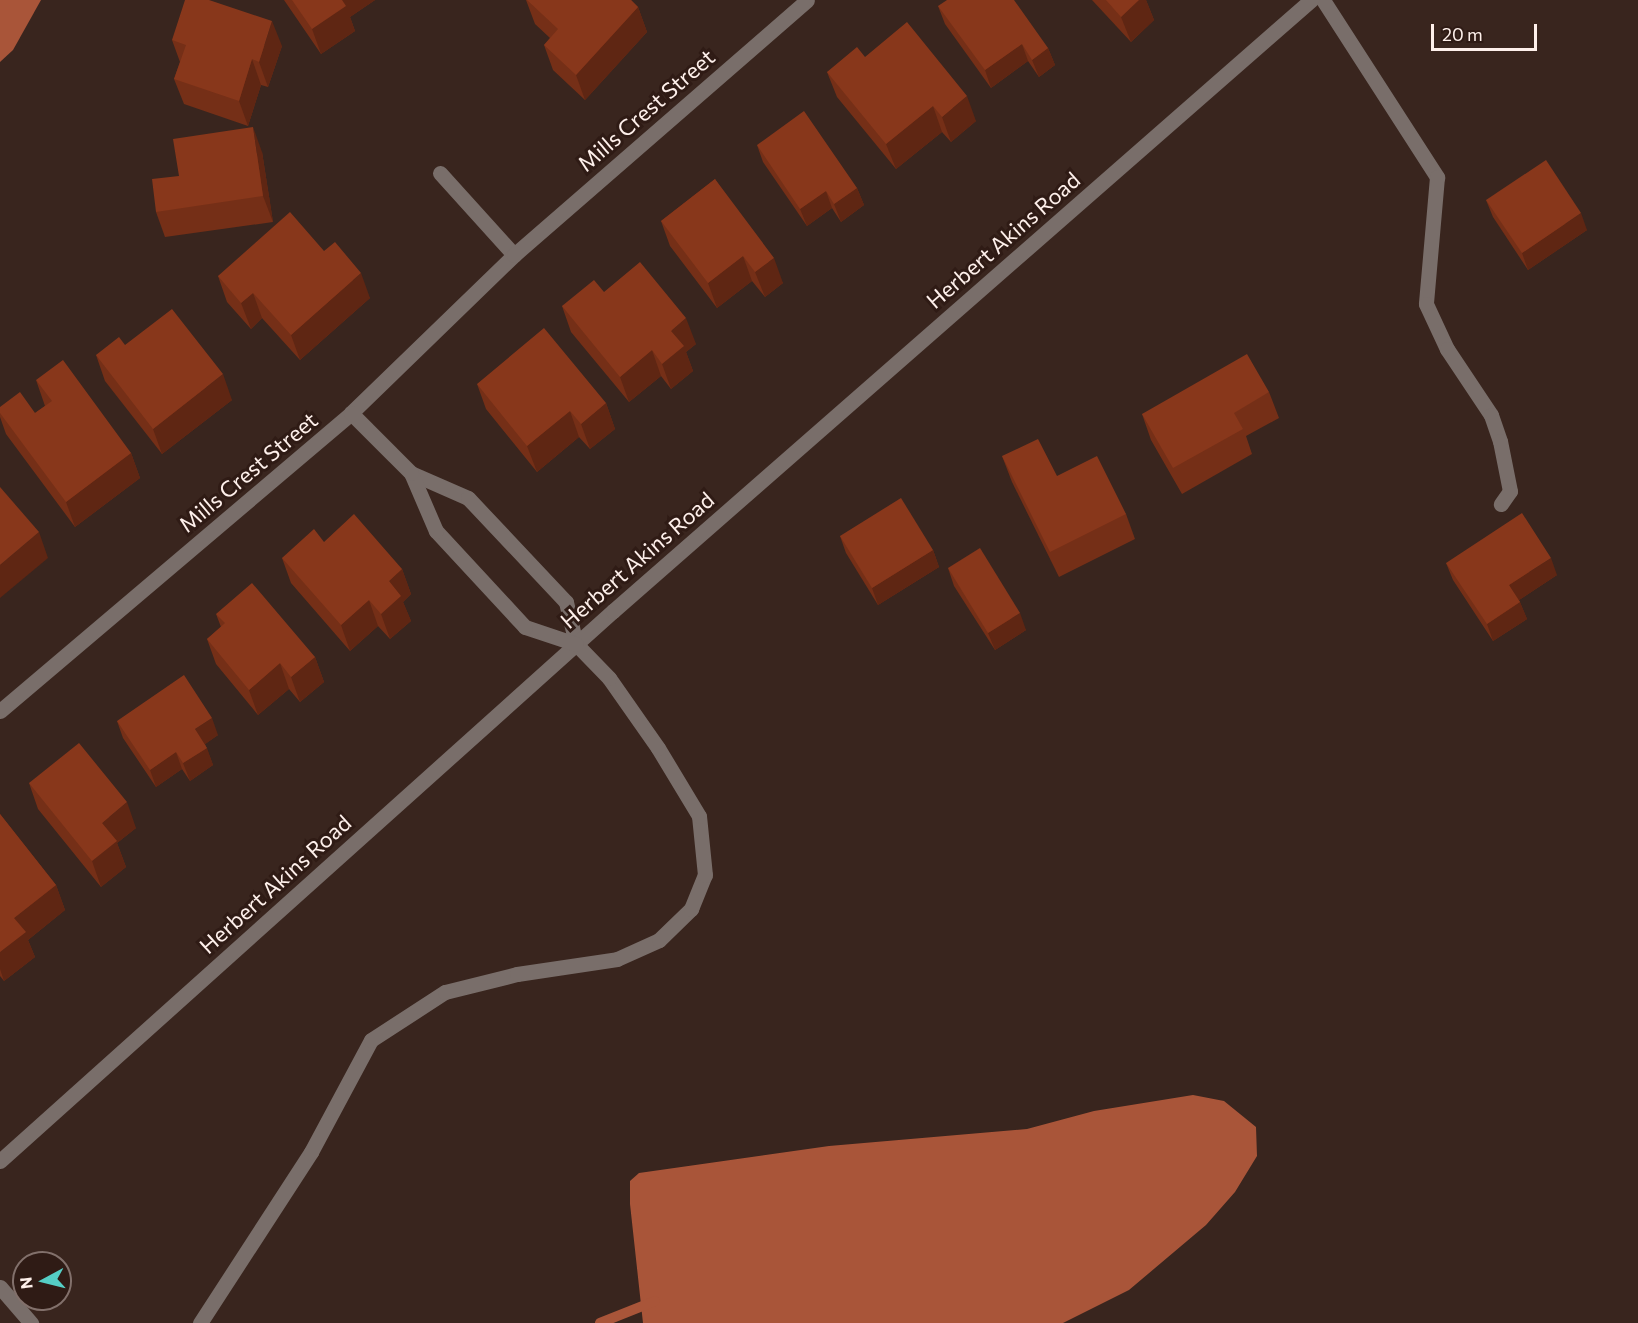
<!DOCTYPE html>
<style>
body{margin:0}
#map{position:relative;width:1638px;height:1323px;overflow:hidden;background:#39251e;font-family:Commissioner,sans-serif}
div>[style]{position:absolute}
.water>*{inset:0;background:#a95539}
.stream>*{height:10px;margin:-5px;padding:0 5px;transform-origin:5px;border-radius:5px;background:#a95539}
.minor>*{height:15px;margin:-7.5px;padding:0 7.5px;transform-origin:7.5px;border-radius:7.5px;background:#796e6a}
.wall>*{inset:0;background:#752f17}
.shaded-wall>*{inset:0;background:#5f2613}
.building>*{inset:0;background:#88371b}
span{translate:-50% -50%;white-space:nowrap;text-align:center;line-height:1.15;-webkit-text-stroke:6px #2f1b15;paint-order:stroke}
.street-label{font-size:22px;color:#fef0eb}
.north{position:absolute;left:12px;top:1251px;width:60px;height:60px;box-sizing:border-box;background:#2f1b15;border:2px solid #82706b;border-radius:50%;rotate:263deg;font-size:16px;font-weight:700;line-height:24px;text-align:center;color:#fef0eb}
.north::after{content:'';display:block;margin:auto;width:21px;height:27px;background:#55cec5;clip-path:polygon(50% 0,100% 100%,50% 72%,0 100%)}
.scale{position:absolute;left:1431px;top:24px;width:106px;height:27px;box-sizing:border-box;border:3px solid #fef0eb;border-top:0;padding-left:8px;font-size:18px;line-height:21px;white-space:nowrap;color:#fef0eb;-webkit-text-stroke:4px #2f1b15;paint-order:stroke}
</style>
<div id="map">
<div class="water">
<i style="clip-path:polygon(0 0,41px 0,13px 50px,0 62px)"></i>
<i style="clip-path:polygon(1193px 1095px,1224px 1101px,1256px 1127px,1257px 1156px,1235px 1192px,1206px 1225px,1129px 1290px,1063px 1323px,643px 1323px,630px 1204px,630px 1181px,639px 1173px,829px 1146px,1027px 1129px,1094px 1111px)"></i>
</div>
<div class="stream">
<i style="left:600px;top:1323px;width:59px;rotate:-21.8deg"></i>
</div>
<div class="minor">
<i style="left:1323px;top:0;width:211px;rotate:57.2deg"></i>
<i style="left:1437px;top:177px;width:127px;rotate:95deg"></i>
<i style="left:1426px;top:304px;width:50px;rotate:65deg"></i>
<i style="left:1447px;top:349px;width:79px;rotate:56.3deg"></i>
<i style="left:1491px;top:415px;width:28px;rotate:71deg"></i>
<i style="left:1500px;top:441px;width:51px;rotate:78.7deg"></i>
<i style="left:1510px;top:491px;width:16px;rotate:125deg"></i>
<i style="left:440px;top:173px;width:110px;rotate:47.9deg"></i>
<i style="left:411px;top:473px;width:62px;rotate:23.7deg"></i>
<i style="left:468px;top:498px;width:143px;rotate:46.7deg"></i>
<i style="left:566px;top:602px;width:43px;rotate:76.6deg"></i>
<i style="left:0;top:711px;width:460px;rotate:-40.3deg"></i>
<i style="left:351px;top:413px;width:227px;rotate:-44.1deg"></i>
<i style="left:514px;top:255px;width:388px;rotate:-41deg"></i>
<i style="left:0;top:1161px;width:824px;rotate:-41.9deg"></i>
<i style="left:613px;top:611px;width:928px;rotate:-41.2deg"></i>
<i style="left:0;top:1287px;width:48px;rotate:49.3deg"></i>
<i style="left:200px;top:1323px;width:204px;rotate:-57deg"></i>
<i style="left:311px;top:1152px;width:127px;rotate:-61.8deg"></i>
<i style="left:371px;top:1040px;width:88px;rotate:-33deg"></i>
<i style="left:445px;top:992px;width:74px;rotate:-14deg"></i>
<i style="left:517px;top:974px;width:101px;rotate:-8.5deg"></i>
<i style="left:617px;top:959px;width:46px;rotate:-24.3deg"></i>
<i style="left:659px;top:940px;width:45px;rotate:-44.1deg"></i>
<i style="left:691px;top:909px;width:37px;rotate:-68deg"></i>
<i style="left:705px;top:875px;width:59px;rotate:-95.8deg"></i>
<i style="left:699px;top:816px;width:79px;rotate:-121.1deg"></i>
<i style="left:658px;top:748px;width:85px;rotate:-125deg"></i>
<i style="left:609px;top:678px;width:47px;rotate:-134.1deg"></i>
<i style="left:576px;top:644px;width:54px;rotate:-161.6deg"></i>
<i style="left:525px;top:627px;width:131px;rotate:-132.8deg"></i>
<i style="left:436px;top:531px;width:63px;rotate:-113.3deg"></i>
<i style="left:411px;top:473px;width:85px;rotate:-135deg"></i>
</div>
<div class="wall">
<i style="clip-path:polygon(284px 0,375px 0,350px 17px,355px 31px,321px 54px)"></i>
<i style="clip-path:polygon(526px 0,631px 0,638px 7px,647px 32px,585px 100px,553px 70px,544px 45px,550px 38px,535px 24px)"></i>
<i style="clip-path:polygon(1092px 0,1146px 0,1154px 20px,1131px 42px)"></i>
<i style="clip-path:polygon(938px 6px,1048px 48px,1055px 65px,1039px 77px,1028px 61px,991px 88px,945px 24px)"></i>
<i style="clip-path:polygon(172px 40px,282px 46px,268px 87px,261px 85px,248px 126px,184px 104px,174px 79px,180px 62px)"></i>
<i style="clip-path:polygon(865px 57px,976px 121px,951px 142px,942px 132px,896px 169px,837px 97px,827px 72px)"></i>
<i style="clip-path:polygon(757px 145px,857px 188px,864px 205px,841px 222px,832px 208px,807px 226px,763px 162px)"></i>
<i style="clip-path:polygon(262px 152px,273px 222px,165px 237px,156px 212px,179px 176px)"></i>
<i style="clip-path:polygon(715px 179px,783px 283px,765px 297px,752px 281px,717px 308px,670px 246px,661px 221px)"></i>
<i style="clip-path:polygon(1486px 200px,1587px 230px,1528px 270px,1493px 217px)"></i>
<i style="clip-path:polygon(324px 251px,370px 298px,300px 360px,262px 318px,251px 329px,227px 302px,218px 276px)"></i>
<i style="clip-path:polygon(604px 292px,696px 344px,686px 352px,693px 371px,671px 389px,661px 376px,629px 402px,571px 332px,562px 306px)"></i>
<i style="clip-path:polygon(125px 345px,232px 400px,162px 454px,105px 381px,96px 355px)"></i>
<i style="clip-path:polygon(36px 380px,131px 453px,140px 478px,75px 527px,6px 434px,0 417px,0 407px,35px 413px,45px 406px)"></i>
<i style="clip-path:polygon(477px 384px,606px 403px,615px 429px,590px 449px,579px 437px,537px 472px,486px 409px)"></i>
<i style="clip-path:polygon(1269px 392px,1279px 418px,1246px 436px,1252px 454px,1182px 494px,1151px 440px,1142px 414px)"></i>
<i style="clip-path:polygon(1002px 456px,1057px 476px,1126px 514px,1135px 539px,1059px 577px,1012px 482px)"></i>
<i style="clip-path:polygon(840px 536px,933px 550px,939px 567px,878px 605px,846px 553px)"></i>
<i style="clip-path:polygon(324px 542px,402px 569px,411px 594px,403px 602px,411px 621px,390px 639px,378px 626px,350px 651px,291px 583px,282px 558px)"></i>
<i style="clip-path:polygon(1446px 563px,1557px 575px,1519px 600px,1527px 619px,1493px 641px,1453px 580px)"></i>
<i style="clip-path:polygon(948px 568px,1026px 630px,995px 650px,954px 586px)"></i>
<i style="clip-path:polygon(216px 614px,315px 657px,324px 682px,300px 702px,289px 689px,258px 715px,216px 664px,207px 639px,221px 627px)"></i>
<i style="clip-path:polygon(117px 721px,218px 735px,205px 744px,213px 765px,190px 781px,182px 769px,156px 787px,123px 738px)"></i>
<i style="clip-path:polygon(29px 783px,136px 828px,117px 843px,126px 867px,101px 887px,38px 809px)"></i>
<i style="clip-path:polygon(0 814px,56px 885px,65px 910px,28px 940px,35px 957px,4px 981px,0 976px)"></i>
</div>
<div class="shaded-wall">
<i style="clip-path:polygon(340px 0,375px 0,350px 17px,355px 31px,321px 54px,312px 29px)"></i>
<i style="clip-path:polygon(1137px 0,1146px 0,1154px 20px,1131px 42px,1121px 17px)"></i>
<i style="clip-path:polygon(638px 7px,647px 32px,585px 100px,576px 75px)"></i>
<i style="clip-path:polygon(272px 21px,282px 46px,268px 87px,259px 62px)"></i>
<i style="clip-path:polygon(1022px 44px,1028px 61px,991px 88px,985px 70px)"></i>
<i style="clip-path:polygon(1048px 48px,1055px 65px,1039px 77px,1032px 60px)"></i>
<i style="clip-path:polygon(252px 59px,261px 85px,248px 126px,239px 101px)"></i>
<i style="clip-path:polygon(967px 96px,976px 121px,951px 142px,942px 117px)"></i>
<i style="clip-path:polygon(933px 106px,942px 132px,896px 169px,886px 144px)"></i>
<i style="clip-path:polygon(253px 127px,262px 152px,273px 222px,263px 196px)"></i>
<i style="clip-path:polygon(857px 188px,864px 205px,841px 222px,834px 204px)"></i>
<i style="clip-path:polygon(826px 191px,832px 208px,807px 226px,800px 209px)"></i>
<i style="clip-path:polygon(1581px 213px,1587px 230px,1528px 270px,1522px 253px)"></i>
<i style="clip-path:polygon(743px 256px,752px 281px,717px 308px,708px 283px)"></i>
<i style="clip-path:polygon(774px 258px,783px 283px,765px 297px,755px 272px)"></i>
<i style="clip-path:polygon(361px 273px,370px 298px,300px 360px,291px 335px)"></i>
<i style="clip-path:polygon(253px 293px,262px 318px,251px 329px,241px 303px)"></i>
<i style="clip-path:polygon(686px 318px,696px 344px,686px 352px,693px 371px,671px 389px,662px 364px,671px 331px)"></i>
<i style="clip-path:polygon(652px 350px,661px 376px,629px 402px,620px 377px)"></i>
<i style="clip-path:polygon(223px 374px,232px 400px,162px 454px,153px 429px)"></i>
<i style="clip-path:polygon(606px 403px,615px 429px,590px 449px,581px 424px)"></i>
<i style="clip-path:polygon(570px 411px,579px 437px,537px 472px,527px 446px)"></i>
<i style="clip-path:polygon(131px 453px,140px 478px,75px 527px,66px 502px)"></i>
<i style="clip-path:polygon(39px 532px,48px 558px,0 598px,0 565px)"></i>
<i style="clip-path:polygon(933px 550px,939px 567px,878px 605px,872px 588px)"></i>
<i style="clip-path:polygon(1551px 558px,1557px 575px,1516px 602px,1509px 585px)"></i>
<i style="clip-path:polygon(402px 569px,411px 594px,403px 602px,411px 621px,390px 639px,381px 614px,389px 581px)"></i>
<i style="clip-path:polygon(369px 600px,378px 626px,350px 651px,341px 625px)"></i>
<i style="clip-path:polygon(1520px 602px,1527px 619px,1493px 641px,1487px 624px)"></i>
<i style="clip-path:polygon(1020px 613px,1026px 630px,995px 650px,988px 633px)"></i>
<i style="clip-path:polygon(315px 657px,324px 682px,300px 702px,291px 677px)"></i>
<i style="clip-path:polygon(280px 663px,289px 689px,258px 715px,249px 690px)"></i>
<i style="clip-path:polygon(212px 718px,218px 735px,201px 747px,195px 729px)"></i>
<i style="clip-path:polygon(207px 748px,213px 765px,190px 781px,183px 763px)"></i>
<i style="clip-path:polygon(176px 752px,182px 769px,156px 787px,150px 770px)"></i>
<i style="clip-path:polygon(127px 802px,136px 828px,117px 843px,126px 867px,101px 887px,92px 861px,102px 823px)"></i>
<i style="clip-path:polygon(56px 885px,65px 910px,28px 940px,35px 957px,4px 981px,0 969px,0 952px,14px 918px)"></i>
</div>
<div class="building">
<i style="clip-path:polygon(185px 0,209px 0,272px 21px,259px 62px,252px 59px,239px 101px,174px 79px,186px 45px,172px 40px)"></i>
<i style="clip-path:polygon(292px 0,342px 0,346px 6px,312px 29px)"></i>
<i style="clip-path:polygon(527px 0,631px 0,638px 7px,576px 75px,544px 45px,558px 29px)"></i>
<i style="clip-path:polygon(947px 0,1014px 0,1048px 48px,1032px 60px,1022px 44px,985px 70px,938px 6px)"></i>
<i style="clip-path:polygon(1106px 0,1139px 0,1121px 17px)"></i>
<i style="clip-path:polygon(907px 22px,967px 96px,942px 117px,933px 106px,886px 144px,827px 72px,857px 47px,865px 57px)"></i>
<i style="clip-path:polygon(804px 111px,857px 188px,834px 204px,826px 191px,800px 209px,757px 145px)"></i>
<i style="clip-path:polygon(253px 127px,263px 196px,156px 212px,152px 179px,179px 176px,173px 139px)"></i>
<i style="clip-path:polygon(1546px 160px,1581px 213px,1522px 253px,1486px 200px)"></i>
<i style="clip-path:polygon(715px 179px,774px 258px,755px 272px,743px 256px,708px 283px,661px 221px)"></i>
<i style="clip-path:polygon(290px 212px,324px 251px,335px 242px,361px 273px,291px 335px,253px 293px,241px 303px,218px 276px)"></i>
<i style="clip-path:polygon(640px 262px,686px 318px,671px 331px,684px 346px,662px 364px,652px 350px,620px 377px,562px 306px,594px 280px,604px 292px)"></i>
<i style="clip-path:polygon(172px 309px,223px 374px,153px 429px,96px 355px,119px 337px,125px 345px)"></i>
<i style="clip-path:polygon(544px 328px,606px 403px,581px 424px,570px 411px,527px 446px,477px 384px)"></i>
<i style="clip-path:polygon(1247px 354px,1269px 392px,1234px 413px,1243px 429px,1173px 468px,1142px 414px)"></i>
<i style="clip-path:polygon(63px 360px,131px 453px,66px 502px,0 413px,0 407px,20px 392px,35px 413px,52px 401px,36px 380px)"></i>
<i style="clip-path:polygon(1038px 439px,1057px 476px,1097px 456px,1126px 514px,1050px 552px,1002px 456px)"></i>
<i style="clip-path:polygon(0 487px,39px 532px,0 565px)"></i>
<i style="clip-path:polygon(901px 498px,933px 550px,872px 588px,840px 536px)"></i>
<i style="clip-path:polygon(1522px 513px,1551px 558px,1509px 585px,1520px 602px,1487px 624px,1446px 563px)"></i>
<i style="clip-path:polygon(354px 514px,402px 569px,389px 581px,401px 596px,381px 614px,369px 600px,341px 625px,282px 558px,314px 529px,324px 542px)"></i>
<i style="clip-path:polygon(980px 548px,1020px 613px,988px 633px,948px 568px)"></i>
<i style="clip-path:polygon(252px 583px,315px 657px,291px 677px,280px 663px,249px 690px,207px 639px,225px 623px,216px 614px)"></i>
<i style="clip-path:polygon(184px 675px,212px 718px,195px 729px,207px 748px,183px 763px,176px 752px,150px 770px,117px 721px)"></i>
<i style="clip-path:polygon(79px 743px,127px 802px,102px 823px,117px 841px,92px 861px,29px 783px)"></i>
<i style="clip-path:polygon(0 814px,56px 885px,14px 918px,26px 932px,0 952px)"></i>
</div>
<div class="street-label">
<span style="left:646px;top:110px;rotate:-41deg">Mills Crest Street</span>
<span style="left:1003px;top:240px;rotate:-41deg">Herbert Akins Road</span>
<span style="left:248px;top:472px;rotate:-40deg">Mills Crest Street</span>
<span style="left:637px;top:560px;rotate:-41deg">Herbert Akins Road</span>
<span style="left:275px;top:884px;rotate:-42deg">Herbert Akins Road</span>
</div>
<div class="north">N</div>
<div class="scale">20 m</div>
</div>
